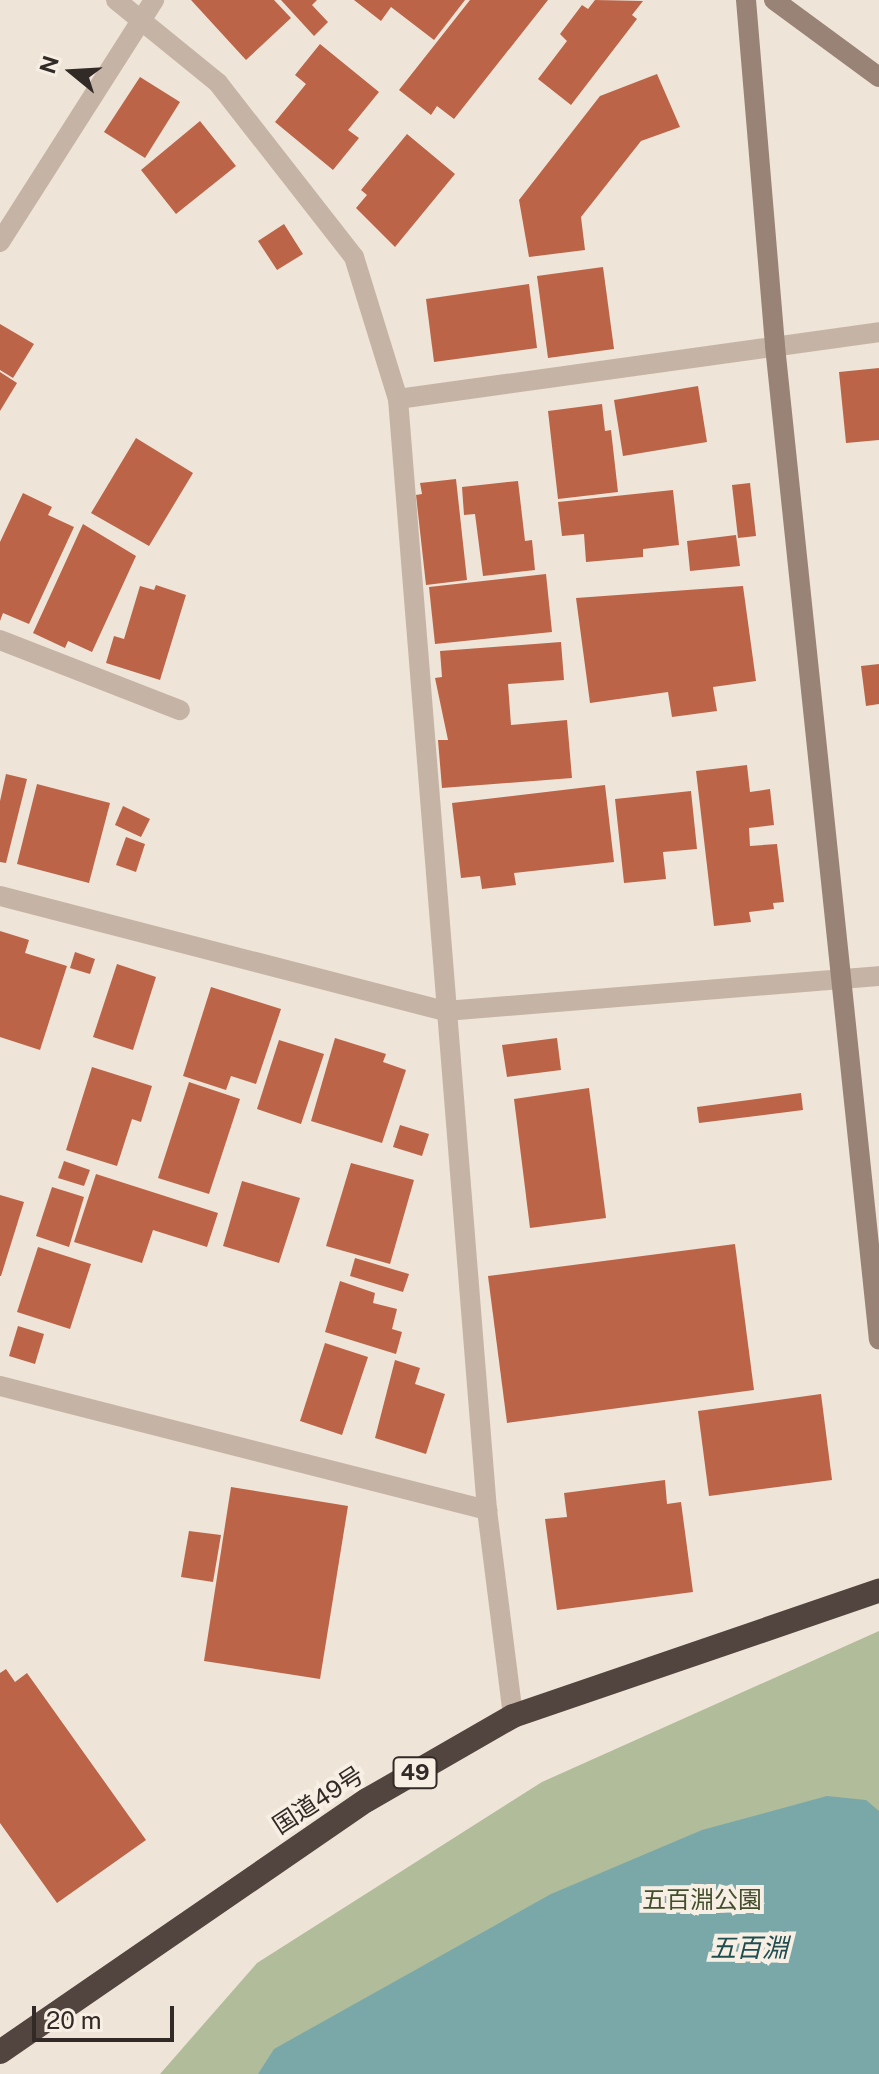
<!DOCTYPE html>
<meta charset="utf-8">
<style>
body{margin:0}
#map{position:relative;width:879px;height:2074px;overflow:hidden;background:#efe4d8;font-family:"Public Sans","Noto Sans JP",sans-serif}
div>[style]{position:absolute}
.green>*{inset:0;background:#b1bc9a}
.water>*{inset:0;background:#7aa8a9}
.building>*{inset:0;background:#bc6448}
.street>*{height:20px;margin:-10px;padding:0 10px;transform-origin:10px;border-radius:10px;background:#c5b4a5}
.secondary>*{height:20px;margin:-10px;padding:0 10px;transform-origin:10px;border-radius:10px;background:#998377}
.highway>*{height:24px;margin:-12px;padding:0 12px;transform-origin:12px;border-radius:12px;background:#52443e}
span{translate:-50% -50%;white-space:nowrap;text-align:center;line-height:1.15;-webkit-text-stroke:8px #f7eee4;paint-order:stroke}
.shield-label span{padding:2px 6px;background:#f7eee4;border:2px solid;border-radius:6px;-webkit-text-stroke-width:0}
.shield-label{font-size:22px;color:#322a26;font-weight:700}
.street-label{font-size:24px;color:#322a26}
.park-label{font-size:24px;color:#424e2c}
.water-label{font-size:26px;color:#1f4d50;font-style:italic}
.north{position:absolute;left:32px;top:32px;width:80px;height:80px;-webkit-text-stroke:6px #f7eee4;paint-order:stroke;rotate:288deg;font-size:22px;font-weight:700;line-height:32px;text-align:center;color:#322a26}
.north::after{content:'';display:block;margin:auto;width:28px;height:36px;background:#322a26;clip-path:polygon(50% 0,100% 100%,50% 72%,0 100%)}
.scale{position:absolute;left:32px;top:2006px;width:142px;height:36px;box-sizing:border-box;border:4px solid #322a26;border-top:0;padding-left:10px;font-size:24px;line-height:28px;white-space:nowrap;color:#322a26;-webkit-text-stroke:6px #f7eee4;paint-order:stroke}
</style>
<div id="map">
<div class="green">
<i style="clip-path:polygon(879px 1631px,879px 2074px,160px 2074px,257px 1963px,542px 1782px)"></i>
</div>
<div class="water">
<i style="clip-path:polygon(827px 1796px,866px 1800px,879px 1811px,879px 2074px,258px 2074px,274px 2049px,551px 1894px,702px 1830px)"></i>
</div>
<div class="building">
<i style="clip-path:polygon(191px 0,274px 0,291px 18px,246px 60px)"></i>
<i style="clip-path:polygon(281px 0,317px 0,312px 5px,328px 22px,314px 36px)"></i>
<i style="clip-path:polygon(354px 0,465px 0,434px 40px,391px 7px,381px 21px)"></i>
<i style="clip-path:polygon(470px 0,548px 0,454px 119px,437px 106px,431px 115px,399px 90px)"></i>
<i style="clip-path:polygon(595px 0,643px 1px,632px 15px,637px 19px,571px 105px,538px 79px,567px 41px,560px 34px,582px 5px,588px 9px)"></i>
<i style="clip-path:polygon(320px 44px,379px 92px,348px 130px,359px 138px,333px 170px,275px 122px,306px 84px,295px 75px)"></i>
<i style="clip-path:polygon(657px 74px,680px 127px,641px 141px,581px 217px,585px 250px,529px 257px,519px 200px,600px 96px)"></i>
<i style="clip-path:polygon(140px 77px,180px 102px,145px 158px,104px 132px)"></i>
<i style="clip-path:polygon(200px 121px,236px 166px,176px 214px,141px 170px)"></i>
<i style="clip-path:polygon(407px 134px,455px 174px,395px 247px,356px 208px,367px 195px,361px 190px)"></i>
<i style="clip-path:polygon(284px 224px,303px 254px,277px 270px,258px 241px)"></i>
<i style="clip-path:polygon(603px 267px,614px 349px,548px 358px,537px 276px)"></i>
<i style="clip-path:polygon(529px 284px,537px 348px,434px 362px,426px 299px)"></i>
<i style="clip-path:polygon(0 324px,34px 344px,13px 378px,0 370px)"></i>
<i style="clip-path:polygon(879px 368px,879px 440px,846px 443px,839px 372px)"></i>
<i style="clip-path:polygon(0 372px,17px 383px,0 411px)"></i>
<i style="clip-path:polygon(698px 386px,707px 442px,623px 456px,614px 400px)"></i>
<i style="clip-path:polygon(602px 404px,605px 431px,611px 430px,618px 492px,558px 499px,548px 411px)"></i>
<i style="clip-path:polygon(136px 438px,193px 473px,149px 546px,91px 513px)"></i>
<i style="clip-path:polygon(456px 479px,467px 580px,426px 585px,416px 495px,422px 494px,420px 483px)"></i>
<i style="clip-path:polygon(518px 481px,525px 541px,532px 540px,535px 570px,483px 576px,475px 514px,464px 515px,462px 487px)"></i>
<i style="clip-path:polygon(750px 483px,756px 536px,738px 538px,732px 485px)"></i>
<i style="clip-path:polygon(673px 490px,679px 545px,643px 549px,643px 557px,586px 562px,584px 534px,562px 536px,558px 502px)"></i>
<i style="clip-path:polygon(23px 493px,52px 507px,48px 515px,74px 527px,29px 624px,3px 613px,0 621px,0 542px)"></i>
<i style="clip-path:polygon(83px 524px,136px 556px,92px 652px,68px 641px,65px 648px,33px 633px)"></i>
<i style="clip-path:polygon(736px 535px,740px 566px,690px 571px,687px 541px)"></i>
<i style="clip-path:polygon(546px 574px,552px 632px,435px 644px,429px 587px)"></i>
<i style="clip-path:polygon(156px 585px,186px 595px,160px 680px,106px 663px,114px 636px,124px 639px,140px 586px,154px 590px)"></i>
<i style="clip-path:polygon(743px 586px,756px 681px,713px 687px,717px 711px,672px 717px,668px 692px,590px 703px,576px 598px)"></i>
<i style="clip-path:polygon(561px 642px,564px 680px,508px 684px,511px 725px,567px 720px,572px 778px,442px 788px,438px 740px,448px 740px,435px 678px,442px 677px,440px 651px)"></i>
<i style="clip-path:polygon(879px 664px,879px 704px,866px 706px,861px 666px)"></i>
<i style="clip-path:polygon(747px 765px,750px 792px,770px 789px,774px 825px,749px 828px,750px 846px,777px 844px,784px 902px,773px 903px,774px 909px,749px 912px,751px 922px,714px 926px,696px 771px)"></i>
<i style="clip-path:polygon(6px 774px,27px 779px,6px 863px,0 862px,0 801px)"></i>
<i style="clip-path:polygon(37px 784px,110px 803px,89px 883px,17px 864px)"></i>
<i style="clip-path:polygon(605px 785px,614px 862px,514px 873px,516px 885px,482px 889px,480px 876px,461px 878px,452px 803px)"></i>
<i style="clip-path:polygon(691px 791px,697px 849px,663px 852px,666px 879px,624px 883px,615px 799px)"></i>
<i style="clip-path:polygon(123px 806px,150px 819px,141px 837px,115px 825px)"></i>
<i style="clip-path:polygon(126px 837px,145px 844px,136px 872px,116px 865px)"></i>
<i style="clip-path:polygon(0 931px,29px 940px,25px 953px,67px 966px,40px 1050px,0 1037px)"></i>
<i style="clip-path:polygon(75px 952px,95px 959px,90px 974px,70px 968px)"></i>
<i style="clip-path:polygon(117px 964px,156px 977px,133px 1050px,93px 1037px)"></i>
<i style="clip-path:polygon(211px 987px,281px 1009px,256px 1084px,231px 1076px,226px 1090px,183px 1076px)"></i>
<i style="clip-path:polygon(335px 1038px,386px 1054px,383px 1062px,406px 1070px,382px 1143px,311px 1121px)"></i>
<i style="clip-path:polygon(557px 1038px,561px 1070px,507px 1077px,502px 1045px)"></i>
<i style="clip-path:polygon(279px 1040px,324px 1054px,301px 1124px,257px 1109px)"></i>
<i style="clip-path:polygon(92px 1067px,152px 1086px,141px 1122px,132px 1119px,117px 1166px,66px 1150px)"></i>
<i style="clip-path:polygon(189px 1082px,240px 1099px,209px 1194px,158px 1178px)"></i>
<i style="clip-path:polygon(589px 1088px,606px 1218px,530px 1228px,514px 1099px)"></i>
<i style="clip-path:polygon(801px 1093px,803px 1110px,699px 1123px,697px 1107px)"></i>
<i style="clip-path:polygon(400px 1125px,429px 1134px,422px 1156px,393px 1147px)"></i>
<i style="clip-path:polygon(64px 1161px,90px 1170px,84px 1186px,58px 1178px)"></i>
<i style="clip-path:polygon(351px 1163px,414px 1180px,390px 1264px,326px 1246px)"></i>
<i style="clip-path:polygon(96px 1174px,218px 1213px,207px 1247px,153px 1230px,142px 1263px,74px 1242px)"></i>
<i style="clip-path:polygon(242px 1181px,300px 1198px,279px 1263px,223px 1246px)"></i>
<i style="clip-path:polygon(52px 1187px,84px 1197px,69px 1247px,36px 1236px)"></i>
<i style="clip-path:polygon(0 1195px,24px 1202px,1px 1276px,0 1276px)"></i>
<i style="clip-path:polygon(735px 1244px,754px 1390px,507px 1423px,488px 1276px)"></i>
<i style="clip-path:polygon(38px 1247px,91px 1264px,70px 1329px,17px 1312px)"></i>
<i style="clip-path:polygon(355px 1258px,409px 1274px,403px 1292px,350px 1276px)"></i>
<i style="clip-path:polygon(340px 1281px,375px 1293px,373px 1303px,397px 1309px,392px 1329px,402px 1332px,396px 1354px,325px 1332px)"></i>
<i style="clip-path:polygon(18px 1326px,44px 1334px,35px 1364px,9px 1356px)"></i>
<i style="clip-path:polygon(325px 1343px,368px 1357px,342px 1435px,300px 1421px)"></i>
<i style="clip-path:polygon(395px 1360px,420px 1368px,415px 1384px,445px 1394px,426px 1454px,375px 1438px)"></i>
<i style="clip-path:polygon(821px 1394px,832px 1480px,709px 1496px,698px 1411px)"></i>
<i style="clip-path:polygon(665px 1480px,667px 1504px,681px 1502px,693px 1592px,557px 1610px,545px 1519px,567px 1517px,564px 1493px)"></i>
<i style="clip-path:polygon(231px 1487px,348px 1506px,320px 1679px,204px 1661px)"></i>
<i style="clip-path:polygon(189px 1531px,221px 1535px,213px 1582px,181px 1577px)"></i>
<i style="clip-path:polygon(6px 1669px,15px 1682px,27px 1673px,146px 1840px,57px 1903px,0 1823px,0 1673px)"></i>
</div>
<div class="street">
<i style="left:116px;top:0;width:132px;rotate:39.1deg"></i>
<i style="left:218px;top:83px;width:221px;rotate:52deg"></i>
<i style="left:354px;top:257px;width:149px;rotate:72.8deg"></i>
<i style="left:398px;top:399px;width:1115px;rotate:85.42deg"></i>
<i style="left:487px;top:1510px;width:208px;rotate:82.8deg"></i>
<i style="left:0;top:242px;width:287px;rotate:-57.5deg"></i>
<i style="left:398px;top:399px;width:486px;rotate:-7.9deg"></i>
<i style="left:0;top:640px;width:193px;rotate:21.3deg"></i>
<i style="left:0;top:896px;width:460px;rotate:14.5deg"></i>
<i style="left:445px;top:1011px;width:435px;rotate:-4.6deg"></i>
<i style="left:0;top:1386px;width:503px;rotate:14.29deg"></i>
</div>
<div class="secondary">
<i style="left:746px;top:0;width:347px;rotate:85.2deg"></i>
<i style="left:775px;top:346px;width:999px;rotate:84.03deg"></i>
<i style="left:774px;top:0;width:130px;rotate:36.3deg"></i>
</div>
<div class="highway">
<i style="left:0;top:2052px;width:445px;rotate:-34.5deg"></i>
<i style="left:367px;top:1800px;width:168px;rotate:-29.9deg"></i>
<i style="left:513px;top:1716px;width:387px;rotate:-18.9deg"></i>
</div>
<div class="shield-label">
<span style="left:415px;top:1773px">49</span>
</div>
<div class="street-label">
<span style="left:318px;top:1800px;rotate:-33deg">国道49号</span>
</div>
<div class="park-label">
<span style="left:702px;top:1900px">五百淵公園</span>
</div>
<div class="water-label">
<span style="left:749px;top:1948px">五百淵</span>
</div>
<div class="north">N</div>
<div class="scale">20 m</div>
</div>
